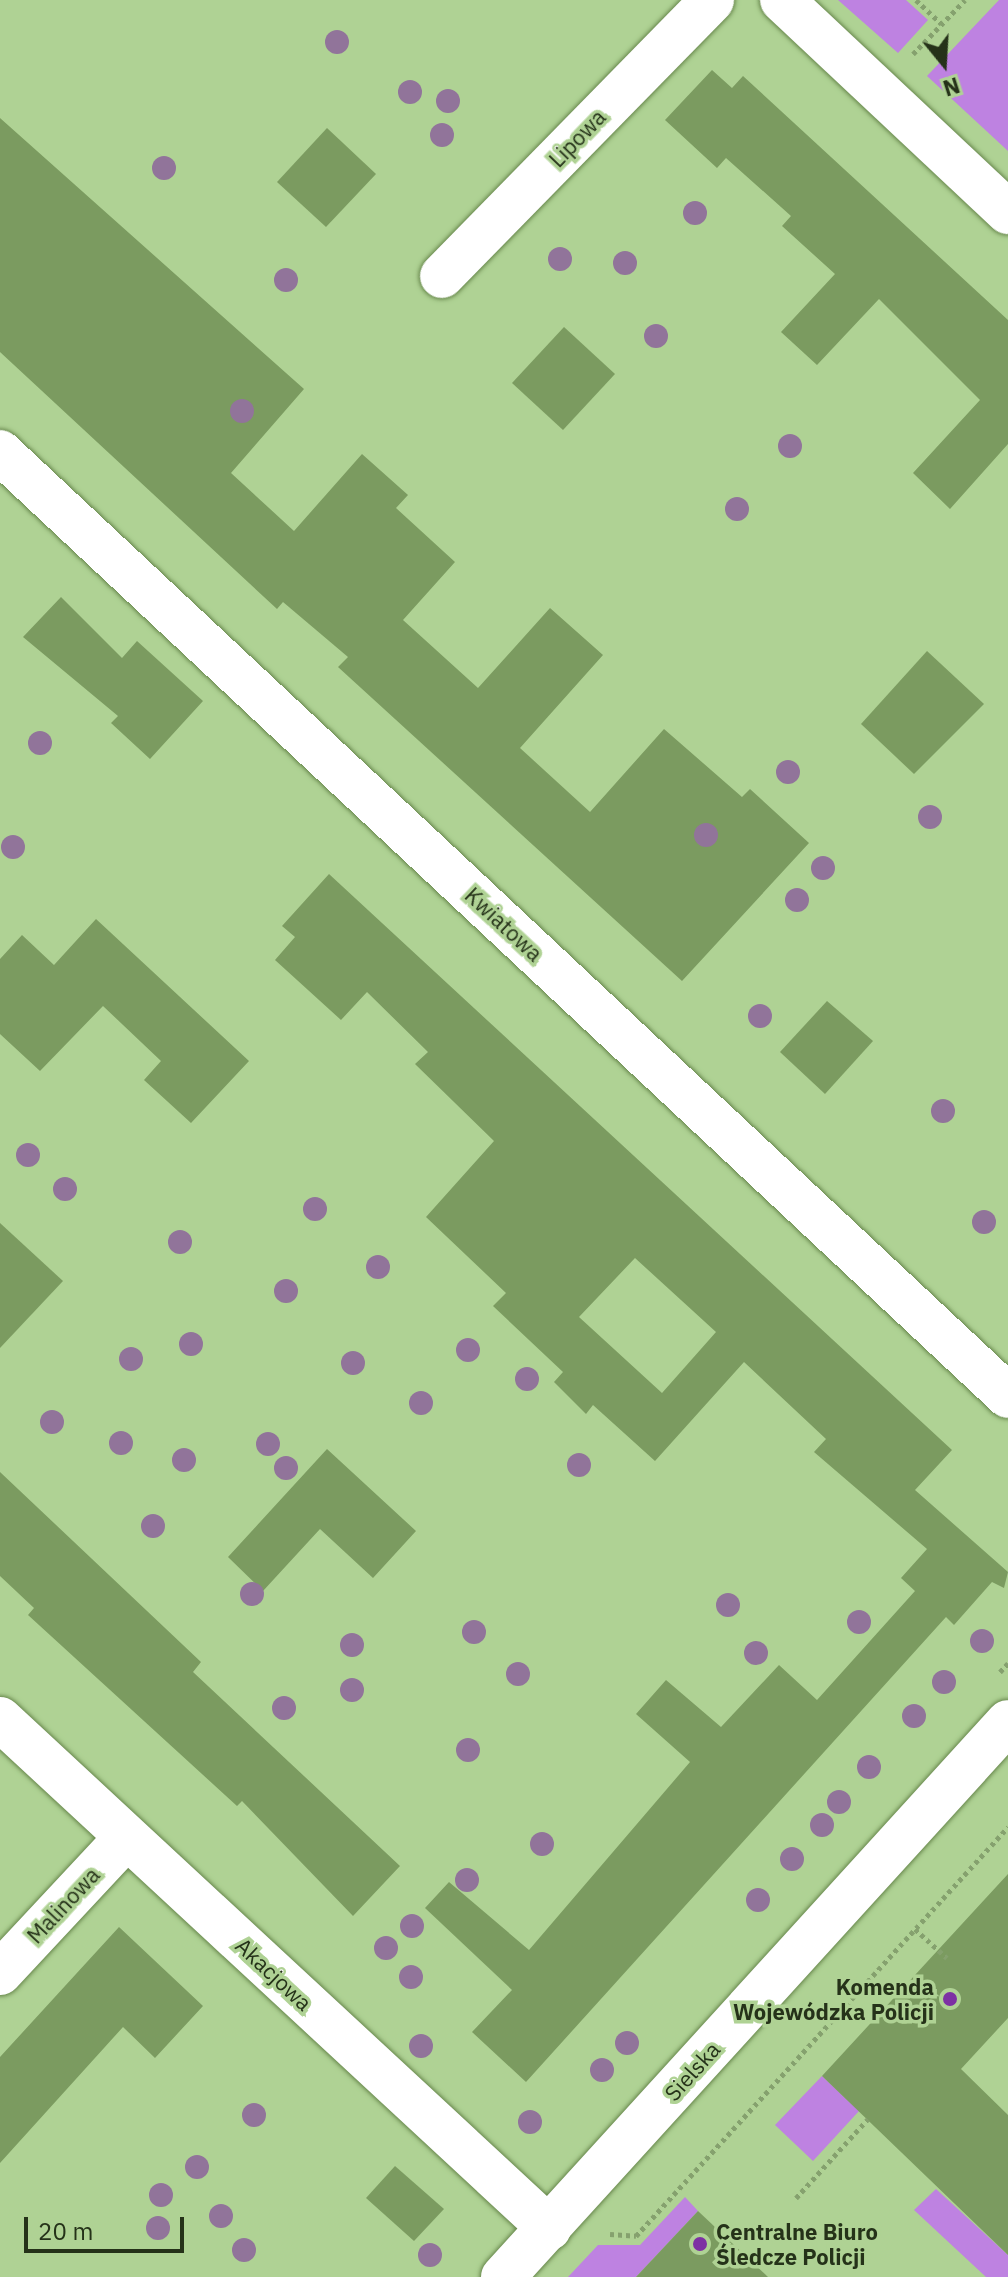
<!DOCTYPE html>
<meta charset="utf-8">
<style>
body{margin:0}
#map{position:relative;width:1008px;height:2277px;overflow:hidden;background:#afd294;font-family:"IBM Plex Sans",sans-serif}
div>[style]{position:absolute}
.green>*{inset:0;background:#be82e1}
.building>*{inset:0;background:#7b9b60}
.path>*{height:5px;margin-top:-2.5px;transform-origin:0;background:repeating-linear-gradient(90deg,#85a16e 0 4px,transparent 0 8px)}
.roads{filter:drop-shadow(0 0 2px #67874c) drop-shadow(0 0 2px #67874c)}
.street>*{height:44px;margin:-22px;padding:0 22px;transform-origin:22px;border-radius:22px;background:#fff}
.trees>*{width:24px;height:24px;margin:-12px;border-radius:50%;background:#91749a}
.dots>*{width:22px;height:22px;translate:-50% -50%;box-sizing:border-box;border:4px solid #afd294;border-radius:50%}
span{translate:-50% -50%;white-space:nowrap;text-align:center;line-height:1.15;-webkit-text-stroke:7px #afd294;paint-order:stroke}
.street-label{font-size:22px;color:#253219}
.poi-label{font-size:22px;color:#253219;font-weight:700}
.right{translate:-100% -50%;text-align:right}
.left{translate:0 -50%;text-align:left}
.north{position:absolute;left:904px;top:24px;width:80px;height:80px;-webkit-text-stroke:6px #afd294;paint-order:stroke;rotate:162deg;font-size:22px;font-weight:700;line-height:32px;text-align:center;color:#253219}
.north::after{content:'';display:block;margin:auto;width:28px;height:36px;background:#253219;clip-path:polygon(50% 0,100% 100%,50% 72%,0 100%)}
.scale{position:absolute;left:24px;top:2217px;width:160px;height:36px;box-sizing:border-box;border:4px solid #253219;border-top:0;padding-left:10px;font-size:24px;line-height:28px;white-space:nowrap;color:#253219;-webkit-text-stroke:6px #afd294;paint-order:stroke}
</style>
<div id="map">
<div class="green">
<i style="clip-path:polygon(838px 0,906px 0,928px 20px,898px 53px)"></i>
<i style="clip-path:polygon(999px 0,1008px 0,1008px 151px,927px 76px)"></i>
<i style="clip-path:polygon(822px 2076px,859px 2111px,813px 2161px,775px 2125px)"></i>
<i style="clip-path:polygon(936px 2189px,1008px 2255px,1008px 2277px,986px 2277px,914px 2210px)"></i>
<i style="clip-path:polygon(685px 2197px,698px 2211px,636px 2277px,568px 2277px,598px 2245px,640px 2245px)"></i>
</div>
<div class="building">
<i style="clip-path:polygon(712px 70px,732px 88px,743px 76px,1008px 320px,1008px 444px,950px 509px,913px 473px,980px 400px,879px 299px,817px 365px,781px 332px,835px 274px,782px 226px,791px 216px,726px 158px,717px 168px,665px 120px)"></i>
<i style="clip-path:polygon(0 118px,304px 389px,231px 473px,294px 531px,362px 454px,408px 495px,396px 508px,455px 562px,403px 620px,478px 688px,550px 608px,603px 655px,520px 748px,590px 812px,664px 729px,742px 797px,750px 789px,809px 843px,682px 981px,338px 667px,348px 657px,283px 602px,277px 609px,0 352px)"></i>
<i style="clip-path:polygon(327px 128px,376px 174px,326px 227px,277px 182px)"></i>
<i style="clip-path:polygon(564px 327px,615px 374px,563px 430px,512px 383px)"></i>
<i style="clip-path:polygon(61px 597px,122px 658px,137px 641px,203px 701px,150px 759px,111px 723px,118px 716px,23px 637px)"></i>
<i style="clip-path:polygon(927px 651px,984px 704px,914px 774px,861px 724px)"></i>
<i style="clip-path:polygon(evenodd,329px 874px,952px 1450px,915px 1490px,1008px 1572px,1004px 1588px,992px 1582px,954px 1625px,946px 1617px,526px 2082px,472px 2032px,512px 1990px,425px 1908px,449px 1882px,529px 1950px,690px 1762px,636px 1714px,666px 1680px,721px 1727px,779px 1665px,817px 1700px,915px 1591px,901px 1578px,927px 1549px,814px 1452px,826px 1439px,744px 1362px,655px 1461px,593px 1405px,586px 1414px,554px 1382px,563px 1372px,493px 1306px,506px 1293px,426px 1217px,494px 1141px,415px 1064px,428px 1052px,367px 992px,341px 1020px,275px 960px,295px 937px,282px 926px,329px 874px,635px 1258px,716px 1332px,662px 1393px,579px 1317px,635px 1258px)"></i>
<i style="clip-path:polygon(96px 919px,249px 1061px,191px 1123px,144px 1080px,161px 1061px,103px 1006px,40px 1071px,0 1034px,0 959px,22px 935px,54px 965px)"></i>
<i style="clip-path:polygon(827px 1001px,873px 1041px,825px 1094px,780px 1052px)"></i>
<i style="clip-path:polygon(0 1223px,63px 1281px,0 1348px)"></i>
<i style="clip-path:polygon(327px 1449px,416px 1531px,373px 1578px,320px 1529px,263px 1591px,228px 1557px)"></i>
<i style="clip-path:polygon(0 1472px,201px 1662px,193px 1672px,400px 1866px,353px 1916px,242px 1801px,237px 1806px,28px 1615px,34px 1608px,0 1576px)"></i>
<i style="clip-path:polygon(1008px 1874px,1008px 2018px,961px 2069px,1008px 2115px,1008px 2255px,822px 2076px)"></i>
<i style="clip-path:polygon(119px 1927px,203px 2006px,155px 2058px,123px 2027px,0 2163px,0 2057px)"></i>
<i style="clip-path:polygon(395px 2166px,444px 2209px,414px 2241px,366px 2198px)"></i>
<i style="clip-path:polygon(698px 2211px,768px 2277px,636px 2277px)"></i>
</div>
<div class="path">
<i style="left:916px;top:0;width:35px;rotate:43deg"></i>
<i style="left:913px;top:54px;width:75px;rotate:-46.1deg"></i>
<i style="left:1000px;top:1672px;width:12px;rotate:-48deg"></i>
<i style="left:915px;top:1929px;width:43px;rotate:42.2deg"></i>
<i style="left:796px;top:2198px;width:107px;rotate:-47.7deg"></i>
<i style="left:610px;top:2234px;width:26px;rotate:4deg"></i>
<i style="left:636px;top:2236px;width:553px;rotate:-47.71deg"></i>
</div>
<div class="roads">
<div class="street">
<i style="left:782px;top:0;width:310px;rotate:43.2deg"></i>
<i style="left:442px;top:276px;width:386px;rotate:-45.6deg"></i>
<i style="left:0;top:452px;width:1381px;rotate:43.12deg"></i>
<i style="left:0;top:1719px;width:749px;rotate:42.83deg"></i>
<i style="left:0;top:1973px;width:185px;rotate:-47deg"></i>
<i style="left:503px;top:2277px;width:750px;rotate:-47.7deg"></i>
</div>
</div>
<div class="trees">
<i style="left:337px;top:42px"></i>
<i style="left:410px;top:92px"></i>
<i style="left:448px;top:101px"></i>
<i style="left:442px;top:135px"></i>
<i style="left:164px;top:168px"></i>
<i style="left:695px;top:213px"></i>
<i style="left:560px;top:259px"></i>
<i style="left:625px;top:263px"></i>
<i style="left:286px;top:280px"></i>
<i style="left:656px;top:336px"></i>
<i style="left:242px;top:411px"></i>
<i style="left:790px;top:446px"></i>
<i style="left:737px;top:509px"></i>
<i style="left:40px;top:743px"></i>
<i style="left:788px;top:772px"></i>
<i style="left:930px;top:817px"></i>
<i style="left:706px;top:835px"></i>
<i style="left:13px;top:847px"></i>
<i style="left:823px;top:868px"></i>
<i style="left:797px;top:900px"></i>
<i style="left:760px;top:1016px"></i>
<i style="left:943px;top:1111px"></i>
<i style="left:28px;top:1155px"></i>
<i style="left:65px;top:1189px"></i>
<i style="left:315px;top:1209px"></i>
<i style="left:984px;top:1222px"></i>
<i style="left:180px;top:1242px"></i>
<i style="left:378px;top:1267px"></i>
<i style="left:286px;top:1291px"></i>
<i style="left:191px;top:1344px"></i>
<i style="left:468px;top:1350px"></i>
<i style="left:131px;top:1359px"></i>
<i style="left:353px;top:1363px"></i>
<i style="left:527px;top:1379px"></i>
<i style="left:421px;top:1403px"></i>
<i style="left:52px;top:1422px"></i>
<i style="left:121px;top:1443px"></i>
<i style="left:268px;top:1444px"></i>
<i style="left:184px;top:1460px"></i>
<i style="left:579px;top:1465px"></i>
<i style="left:286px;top:1468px"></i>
<i style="left:153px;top:1526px"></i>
<i style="left:252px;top:1594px"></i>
<i style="left:728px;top:1605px"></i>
<i style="left:859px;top:1622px"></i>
<i style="left:474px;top:1632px"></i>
<i style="left:982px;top:1641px"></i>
<i style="left:352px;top:1645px"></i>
<i style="left:756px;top:1653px"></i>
<i style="left:518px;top:1674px"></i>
<i style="left:944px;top:1682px"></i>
<i style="left:352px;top:1690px"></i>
<i style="left:284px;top:1708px"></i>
<i style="left:914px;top:1716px"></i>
<i style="left:468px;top:1750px"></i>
<i style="left:869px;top:1767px"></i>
<i style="left:839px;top:1802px"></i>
<i style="left:822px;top:1825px"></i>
<i style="left:542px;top:1844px"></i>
<i style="left:792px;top:1859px"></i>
<i style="left:467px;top:1880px"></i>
<i style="left:758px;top:1900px"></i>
<i style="left:412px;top:1926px"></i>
<i style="left:386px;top:1948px"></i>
<i style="left:411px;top:1977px"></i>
<i style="left:627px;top:2043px"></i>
<i style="left:421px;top:2046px"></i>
<i style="left:602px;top:2070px"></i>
<i style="left:254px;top:2115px"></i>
<i style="left:530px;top:2122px"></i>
<i style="left:197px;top:2167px"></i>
<i style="left:161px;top:2195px"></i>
<i style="left:221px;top:2216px"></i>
<i style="left:158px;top:2228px"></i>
<i style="left:244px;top:2250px"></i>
<i style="left:430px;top:2255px"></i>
</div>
<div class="dots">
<i style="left:950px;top:1999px;background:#7d31a3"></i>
<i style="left:700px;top:2244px;background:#7d31a3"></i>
</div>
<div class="street-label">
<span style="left:577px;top:138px;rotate:-46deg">Lipowa</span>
<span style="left:504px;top:924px;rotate:43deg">Kwiatowa</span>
<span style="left:63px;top:1905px;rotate:-47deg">Malinowa</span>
<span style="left:274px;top:1974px;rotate:43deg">Akacjowa</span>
<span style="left:692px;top:2071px;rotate:-48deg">Sielska</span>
</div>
<div class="poi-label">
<span class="right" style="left:934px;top:1999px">Komenda<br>Wojewódzka Policji</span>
<span class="left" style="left:716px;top:2244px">Centralne Biuro<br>Śledcze Policji</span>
</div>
<div class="north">N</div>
<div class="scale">20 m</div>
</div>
